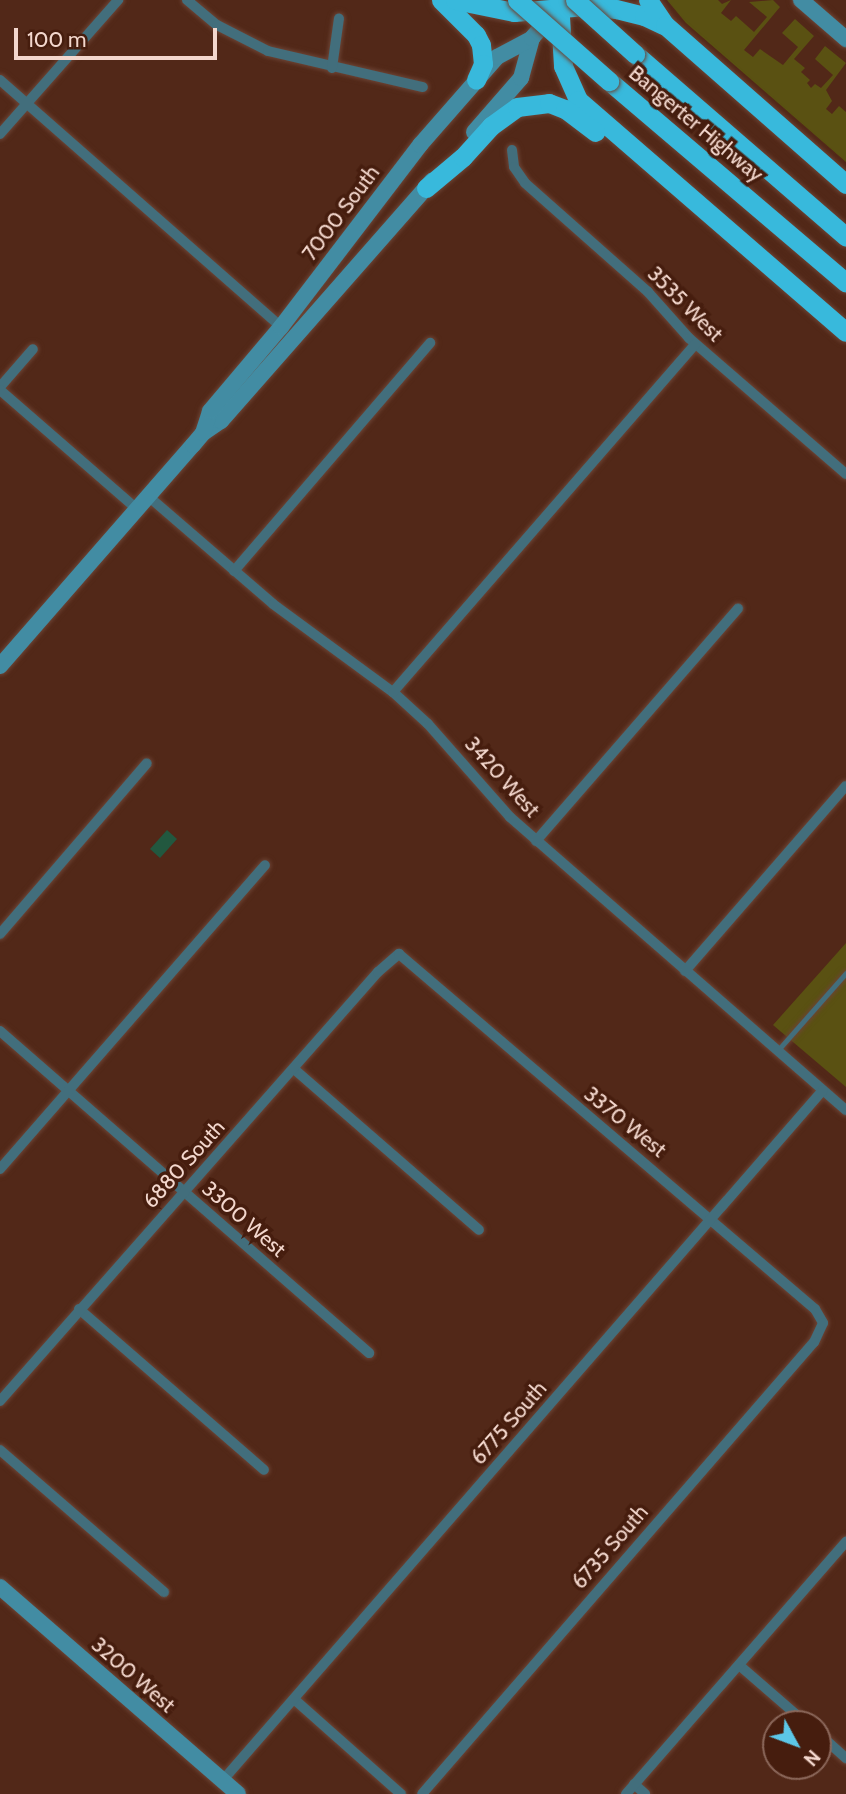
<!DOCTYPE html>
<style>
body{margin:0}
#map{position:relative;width:846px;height:1794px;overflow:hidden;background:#522818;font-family:Cabin,sans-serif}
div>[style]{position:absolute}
.green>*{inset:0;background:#5a5112}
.water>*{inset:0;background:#22583f}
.roads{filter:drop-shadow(0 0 2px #6c4435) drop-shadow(0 0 2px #6c4435)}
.lane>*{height:5px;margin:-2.5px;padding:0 2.5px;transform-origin:2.5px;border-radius:2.5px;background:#426e7c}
.street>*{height:10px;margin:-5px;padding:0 5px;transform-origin:5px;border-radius:5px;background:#426e7c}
.secondary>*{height:16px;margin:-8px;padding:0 8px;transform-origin:8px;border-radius:8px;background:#428ca3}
.highway>*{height:19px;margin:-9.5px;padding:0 9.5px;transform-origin:9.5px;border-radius:9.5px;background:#38b9dc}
.bridges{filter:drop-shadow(0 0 2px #6c4435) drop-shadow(0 0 2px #6c4435)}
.highway-bridge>*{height:19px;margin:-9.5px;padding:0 9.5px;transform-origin:9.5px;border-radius:9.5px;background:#38b9dc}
span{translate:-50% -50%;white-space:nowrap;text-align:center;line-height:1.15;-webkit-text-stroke:7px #461d0e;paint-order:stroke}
.street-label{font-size:21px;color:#f3d7cd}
.north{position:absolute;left:762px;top:1710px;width:70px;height:70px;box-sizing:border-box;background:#461d0e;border:2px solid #8b675a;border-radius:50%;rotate:131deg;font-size:19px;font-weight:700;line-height:28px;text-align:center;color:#f3d7cd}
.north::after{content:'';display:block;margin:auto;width:24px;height:32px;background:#5cc7e8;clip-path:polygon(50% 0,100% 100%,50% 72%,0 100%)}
.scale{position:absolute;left:14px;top:28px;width:203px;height:32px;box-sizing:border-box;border:4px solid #f3d7cd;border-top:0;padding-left:9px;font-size:21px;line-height:24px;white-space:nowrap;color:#f3d7cd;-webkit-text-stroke:5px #461d0e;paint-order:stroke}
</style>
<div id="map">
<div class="green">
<i style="clip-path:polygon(667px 0,718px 0,722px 4px,731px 0,721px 13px,731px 21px,736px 16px,754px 32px,767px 17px,749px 2px,773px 0,780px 7px,744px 50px,753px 57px,760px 49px,783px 65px,798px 47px,782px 33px,795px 19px,814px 36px,794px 59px,805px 68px,801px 72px,810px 80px,807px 83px,811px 88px,815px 84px,821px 88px,833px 75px,815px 59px,825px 46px,846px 63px,826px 90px,832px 101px,826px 109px,832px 114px,839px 106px,846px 112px,846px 162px,686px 23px)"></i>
<i style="clip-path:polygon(846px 943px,846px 1087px,773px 1025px)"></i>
</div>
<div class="water">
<i style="clip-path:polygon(167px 830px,177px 839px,160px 858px,150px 849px)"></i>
</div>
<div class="roads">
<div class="lane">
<i style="left:778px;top:1050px;width:103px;rotate:-48.6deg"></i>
</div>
<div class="street">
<i style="left:187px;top:0;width:39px;rotate:40deg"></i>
<i style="left:217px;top:25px;width:57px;rotate:27deg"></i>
<i style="left:268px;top:51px;width:159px;rotate:13.1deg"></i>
<i style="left:332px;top:68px;width:50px;rotate:-82deg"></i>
<i style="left:0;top:80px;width:374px;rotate:41.3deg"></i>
<i style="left:0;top:134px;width:179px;rotate:-48.6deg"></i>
<i style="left:512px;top:150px;width:17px;rotate:83deg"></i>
<i style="left:514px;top:167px;width:19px;rotate:55deg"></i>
<i style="left:525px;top:183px;width:164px;rotate:41.5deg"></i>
<i style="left:648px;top:292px;width:62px;rotate:48.3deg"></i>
<i style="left:689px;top:338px;width:208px;rotate:40.9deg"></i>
<i style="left:0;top:387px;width:50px;rotate:-49deg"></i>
<i style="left:0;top:390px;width:181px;rotate:41deg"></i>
<i style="left:148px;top:496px;width:165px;rotate:40.8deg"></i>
<i style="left:273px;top:604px;width:149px;rotate:36.3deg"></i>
<i style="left:393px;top:692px;width:47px;rotate:42.4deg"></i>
<i style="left:428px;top:724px;width:124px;rotate:48.6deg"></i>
<i style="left:510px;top:817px;width:446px;rotate:41.1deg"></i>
<i style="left:234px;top:571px;width:301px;rotate:-49.3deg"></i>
<i style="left:393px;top:692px;width:461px;rotate:-49deg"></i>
<i style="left:536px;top:841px;width:308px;rotate:-49deg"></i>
<i style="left:0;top:934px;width:225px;rotate:-49.3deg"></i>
<i style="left:685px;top:971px;width:245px;rotate:-49deg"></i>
<i style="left:0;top:1031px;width:490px;rotate:41.1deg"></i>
<i style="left:294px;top:1069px;width:245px;rotate:41deg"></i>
<i style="left:0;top:1169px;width:403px;rotate:-48.9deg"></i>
<i style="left:79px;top:1309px;width:245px;rotate:41deg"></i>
<i style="left:0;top:1401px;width:572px;rotate:-48.62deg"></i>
<i style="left:378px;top:972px;width:28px;rotate:-41deg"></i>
<i style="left:399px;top:954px;width:547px;rotate:40.48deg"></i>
<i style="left:815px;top:1309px;width:16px;rotate:60deg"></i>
<i style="left:823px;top:1323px;width:21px;rotate:115deg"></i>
<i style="left:814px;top:1342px;width:598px;rotate:130.93deg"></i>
<i style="left:0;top:1450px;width:217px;rotate:40.9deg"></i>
<i style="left:739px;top:1665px;width:90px;rotate:40.9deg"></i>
<i style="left:294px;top:1699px;width:143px;rotate:41.6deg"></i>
<i style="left:818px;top:1733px;width:38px;rotate:42deg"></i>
<i style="left:223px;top:1780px;width:914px;rotate:-48.99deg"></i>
<i style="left:634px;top:1784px;width:15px;rotate:42deg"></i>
<i style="left:626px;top:1794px;width:335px;rotate:-48.9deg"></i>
</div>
<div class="secondary">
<i style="left:801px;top:0;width:60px;rotate:40.9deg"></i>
<i style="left:474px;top:132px;width:72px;rotate:-49deg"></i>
<i style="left:521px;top:78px;width:41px;rotate:-74.6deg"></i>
<i style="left:203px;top:433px;width:22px;rotate:-34deg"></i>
<i style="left:221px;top:421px;width:320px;rotate:-48.7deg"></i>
<i style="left:0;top:666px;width:293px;rotate:-48.9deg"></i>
<i style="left:193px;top:445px;width:16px;rotate:-50deg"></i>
<i style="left:203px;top:433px;width:23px;rotate:-72deg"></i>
<i style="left:210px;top:411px;width:110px;rotate:-49.8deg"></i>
<i style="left:281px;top:327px;width:229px;rotate:-52.6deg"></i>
<i style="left:420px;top:145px;width:117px;rotate:-48.8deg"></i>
<i style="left:497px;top:57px;width:40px;rotate:-28deg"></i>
<i style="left:532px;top:38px;width:30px;rotate:-49deg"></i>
<i style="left:0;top:1587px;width:315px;rotate:41deg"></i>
</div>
<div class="highway">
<i style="left:441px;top:0;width:49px;rotate:45deg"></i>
<i style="left:476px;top:35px;width:11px;rotate:63deg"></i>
<i style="left:481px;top:45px;width:19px;rotate:84deg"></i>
<i style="left:483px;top:64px;width:17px;rotate:114deg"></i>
<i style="left:455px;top:0;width:60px;rotate:11.5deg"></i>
<i style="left:514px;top:12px;width:72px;rotate:-4.8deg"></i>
<i style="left:586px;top:6px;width:30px;rotate:6deg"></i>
<i style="left:616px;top:9px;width:29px;rotate:14deg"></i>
<i style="left:644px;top:16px;width:21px;rotate:25deg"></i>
<i style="left:559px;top:0;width:66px;rotate:86.5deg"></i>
<i style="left:563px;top:66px;width:37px;rotate:66deg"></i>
<i style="left:578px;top:100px;width:354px;rotate:40.9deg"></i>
<i style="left:648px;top:0;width:30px;rotate:56deg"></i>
<i style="left:665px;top:25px;width:241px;rotate:41.3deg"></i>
<i style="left:635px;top:54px;width:279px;rotate:40.9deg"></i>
<i style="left:609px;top:81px;width:311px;rotate:40.4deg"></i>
<i style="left:426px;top:188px;width:48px;rotate:-40deg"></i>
<i style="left:463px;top:157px;width:42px;rotate:-47.9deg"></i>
<i style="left:491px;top:126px;width:32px;rotate:-36deg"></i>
<i style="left:517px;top:107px;width:32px;rotate:-7deg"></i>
<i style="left:549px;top:103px;width:17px;rotate:21deg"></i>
<i style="left:565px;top:109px;width:38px;rotate:37deg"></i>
</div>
</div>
<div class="bridges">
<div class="highway-bridge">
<i style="left:517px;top:0;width:123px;rotate:41.4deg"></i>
<i style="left:575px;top:0;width:81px;rotate:42deg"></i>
</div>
</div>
<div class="street-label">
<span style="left:696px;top:124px;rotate:40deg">Bangerter Highway</span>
<span style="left:341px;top:213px;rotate:-53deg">7000 South</span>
<span style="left:685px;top:304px;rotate:45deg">3535 West</span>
<span style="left:502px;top:777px;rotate:48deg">3420 West</span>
<span style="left:625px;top:1122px;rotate:39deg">3370 West</span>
<span style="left:184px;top:1164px;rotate:-48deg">6880 South</span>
<span style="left:244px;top:1219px;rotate:41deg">3300 West</span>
<span style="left:509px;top:1423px;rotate:-49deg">6775 South</span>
<span style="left:610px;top:1547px;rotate:-49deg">6735 South</span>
<span style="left:133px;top:1675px;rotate:41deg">3200 West</span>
</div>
<div class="north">N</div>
<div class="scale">100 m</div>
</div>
